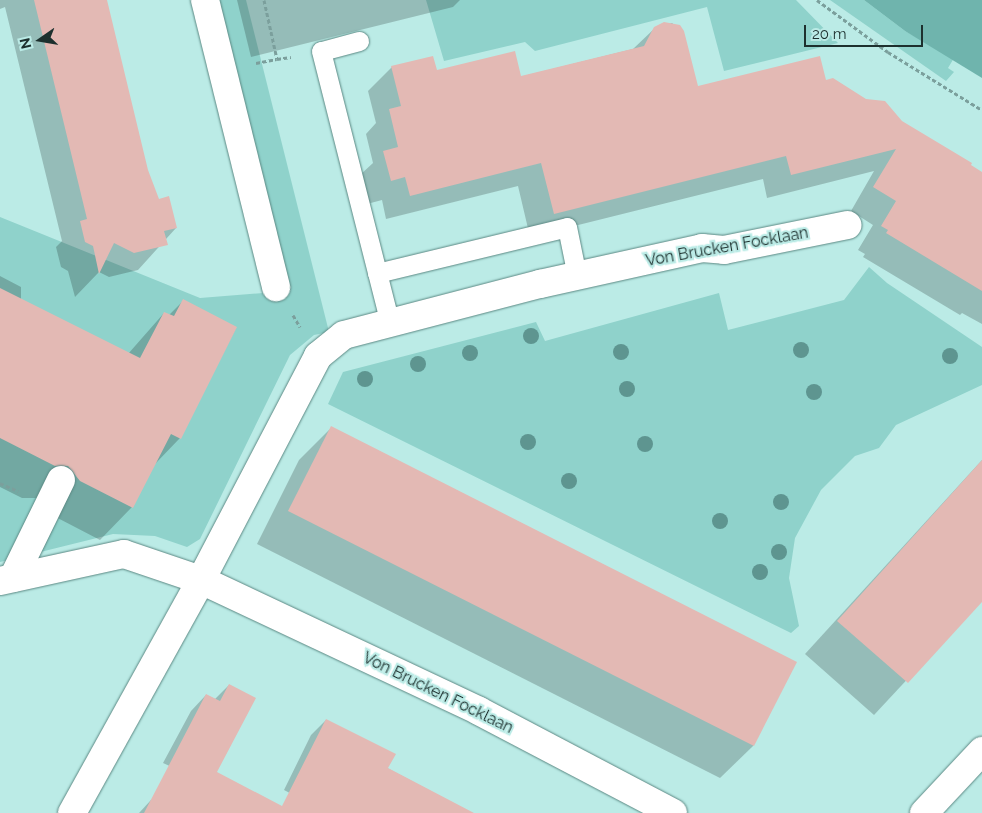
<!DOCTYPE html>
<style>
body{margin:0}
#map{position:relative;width:982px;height:813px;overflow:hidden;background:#bbebe6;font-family:Raleway,sans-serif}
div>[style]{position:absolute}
.green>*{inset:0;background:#8fd2cb}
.water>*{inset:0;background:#6fb4ad}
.shadow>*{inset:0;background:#0003}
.building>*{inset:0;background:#e3b9b4}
.path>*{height:3px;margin-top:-1.5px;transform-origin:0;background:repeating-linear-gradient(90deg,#7b9f9c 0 4px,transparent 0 6.5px)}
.roads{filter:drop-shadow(0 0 1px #5b8883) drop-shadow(0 0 1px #5b8883)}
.service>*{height:19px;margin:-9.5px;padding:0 9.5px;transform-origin:9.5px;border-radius:9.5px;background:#fff}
.minor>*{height:28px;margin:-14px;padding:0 14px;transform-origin:14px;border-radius:14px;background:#fff}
.trees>*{width:16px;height:16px;margin:-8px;border-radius:50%;background:#5e9590}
span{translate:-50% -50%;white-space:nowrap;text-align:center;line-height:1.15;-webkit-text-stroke:4.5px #bbebe6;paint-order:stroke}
.street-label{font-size:16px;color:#1d302e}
.north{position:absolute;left:15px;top:15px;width:50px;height:50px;-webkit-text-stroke:4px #bbebe6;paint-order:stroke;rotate:257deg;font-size:14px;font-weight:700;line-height:20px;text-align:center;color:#1d302e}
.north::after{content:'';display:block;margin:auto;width:18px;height:22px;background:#1d302e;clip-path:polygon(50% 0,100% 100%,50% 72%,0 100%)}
.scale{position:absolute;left:804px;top:25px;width:119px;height:22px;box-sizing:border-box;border:2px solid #1d302e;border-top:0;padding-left:6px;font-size:15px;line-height:18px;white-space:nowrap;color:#1d302e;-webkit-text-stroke:4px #bbebe6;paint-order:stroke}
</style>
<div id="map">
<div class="green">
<i style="clip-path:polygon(217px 0,246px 0,329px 332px,314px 335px,290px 355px,200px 539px,187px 547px,155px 536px,113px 534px,0 562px,0 217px,200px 298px,289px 291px)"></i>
<i style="clip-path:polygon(426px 0,796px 0,838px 43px,724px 71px,707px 7px,535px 51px,525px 42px,444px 61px)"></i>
<i style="clip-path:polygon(830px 0,864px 0,905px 31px,954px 58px,948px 68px,954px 72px,946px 81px)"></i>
<i style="clip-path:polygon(869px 267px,887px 283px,982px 347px,982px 385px,896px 425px,879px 448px,855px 456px,821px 490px,795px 538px,789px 578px,799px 626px,791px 633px,328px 404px,343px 372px,536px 322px,545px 341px,719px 293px,728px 330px,844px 300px)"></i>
</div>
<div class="water">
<i style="clip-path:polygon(864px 0,982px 0,982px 78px,905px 31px)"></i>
</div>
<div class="shadow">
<i style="clip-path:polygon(0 0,106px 0,147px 171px,158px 200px,176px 228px,138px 270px,109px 277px,99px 272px,75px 297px,68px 271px,61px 267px,56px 247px,62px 241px,5px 7px,0 9px)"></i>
<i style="clip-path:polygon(237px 0,460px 0,453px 7px,251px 57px)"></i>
<i style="clip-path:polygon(672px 23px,683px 32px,697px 88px,825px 81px,902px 122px,982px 174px,982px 324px,962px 313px,960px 315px,863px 257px,865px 254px,858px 250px,873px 225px,851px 211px,874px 171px,767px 198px,763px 179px,530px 237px,518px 186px,386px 219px,382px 200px,367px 204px,360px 175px,373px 163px,366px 134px,376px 123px,368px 91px,392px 67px,520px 77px,633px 49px,655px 28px)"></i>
<i style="clip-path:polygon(0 276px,21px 287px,21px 300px,128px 354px,164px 313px,169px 315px,183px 301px,236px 328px,180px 438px,155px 464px,132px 507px,100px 540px,48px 513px,36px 498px,22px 498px,0 487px)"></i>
<i style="clip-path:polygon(331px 428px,795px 662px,753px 746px,720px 778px,257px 544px,299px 460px)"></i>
<i style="clip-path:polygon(982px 460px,982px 599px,874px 715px,805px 654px)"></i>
<i style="clip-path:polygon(229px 685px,203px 781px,163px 763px,191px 711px,206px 695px,215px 699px)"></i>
<i style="clip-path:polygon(326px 720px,387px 768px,472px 813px,328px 813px,284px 790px,311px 735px)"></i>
<i style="clip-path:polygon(151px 800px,178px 813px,139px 813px)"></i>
</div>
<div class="building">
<i style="clip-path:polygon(34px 0,107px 0,148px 170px,159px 199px,169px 196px,177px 228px,164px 231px,168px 245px,134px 253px,114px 243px,99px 274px,93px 246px,85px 242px,80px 221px,87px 219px)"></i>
<i style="clip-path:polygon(664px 22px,680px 25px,684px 31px,698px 86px,820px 56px,826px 80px,833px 78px,866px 99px,885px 101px,902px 121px,972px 163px,971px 165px,982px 172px,982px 291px,886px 233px,888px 230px,881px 226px,896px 201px,873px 187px,896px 149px,791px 175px,786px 156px,554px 214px,541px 163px,410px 196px,405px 177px,391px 181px,383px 151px,398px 147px,389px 109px,401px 106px,391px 66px,433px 56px,437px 70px,515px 51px,521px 76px,644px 46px,654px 27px)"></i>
<i style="clip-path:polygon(0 288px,140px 358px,164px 312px,174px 316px,183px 299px,237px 327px,181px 439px,171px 434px,133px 508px,80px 481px,68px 466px,55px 466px,0 438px)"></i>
<i style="clip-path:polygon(331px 426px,797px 662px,754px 746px,288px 511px)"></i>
<i style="clip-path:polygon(982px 460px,982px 602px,908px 683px,837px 621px)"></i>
<i style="clip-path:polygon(229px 684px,256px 698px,217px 772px,282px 806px,326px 719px,396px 754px,388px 768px,474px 813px,144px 813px,206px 694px,220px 701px)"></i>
</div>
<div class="path">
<i style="left:264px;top:0;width:60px;rotate:77.6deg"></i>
<i style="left:277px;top:59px;width:14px;rotate:-8deg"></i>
<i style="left:817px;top:0;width:88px;rotate:36.2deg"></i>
<i style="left:888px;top:52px;width:110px;rotate:31.7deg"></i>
<i style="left:256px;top:63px;width:21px;rotate:-11deg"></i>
<i style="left:293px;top:315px;width:14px;rotate:60deg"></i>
<i style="left:0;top:483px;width:20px;rotate:24deg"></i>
</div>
<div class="roads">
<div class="service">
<i style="left:359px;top:41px;width:39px;rotate:165deg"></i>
<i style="left:321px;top:51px;width:281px;rotate:75.8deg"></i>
<i style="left:377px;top:273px;width:195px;rotate:-13.6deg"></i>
<i style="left:567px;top:227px;width:50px;rotate:78.5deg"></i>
</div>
<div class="minor">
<i style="left:205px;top:0;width:296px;rotate:76.1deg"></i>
<i style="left:13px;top:578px;width:109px;rotate:-63.9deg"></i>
<i style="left:0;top:581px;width:127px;rotate:-12.3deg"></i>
<i style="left:124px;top:554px;width:81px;rotate:18.7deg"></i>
<i style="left:201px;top:580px;width:307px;rotate:25.2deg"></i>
<i style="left:479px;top:711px;width:219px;rotate:27.7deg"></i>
<i style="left:72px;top:813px;width:266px;rotate:-61deg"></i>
<i style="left:201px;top:580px;width:253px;rotate:-62.4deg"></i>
<i style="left:318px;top:356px;width:33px;rotate:-39deg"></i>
<i style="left:344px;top:335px;width:203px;rotate:-14.6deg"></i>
<i style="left:540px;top:284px;width:166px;rotate:-12.5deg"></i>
<i style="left:702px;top:248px;width:22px;rotate:5deg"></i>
<i style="left:724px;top:250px;width:126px;rotate:-11.4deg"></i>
<i style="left:924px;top:813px;width:85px;rotate:-46.9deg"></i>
</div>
</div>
<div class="trees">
<i style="left:531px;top:336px"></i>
<i style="left:801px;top:350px"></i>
<i style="left:621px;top:352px"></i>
<i style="left:470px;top:353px"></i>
<i style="left:950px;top:356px"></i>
<i style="left:418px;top:364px"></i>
<i style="left:365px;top:379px"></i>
<i style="left:627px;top:389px"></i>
<i style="left:814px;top:392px"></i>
<i style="left:528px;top:442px"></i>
<i style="left:645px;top:444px"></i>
<i style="left:569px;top:481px"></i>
<i style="left:781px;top:502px"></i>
<i style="left:720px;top:521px"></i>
<i style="left:779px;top:552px"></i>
<i style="left:760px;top:572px"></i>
</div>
<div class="street-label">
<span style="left:727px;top:247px;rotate:-10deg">Von Brucken Focklaan</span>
<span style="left:438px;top:693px;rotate:26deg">Von Brucken Focklaan</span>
</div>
<div class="north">N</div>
<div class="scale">20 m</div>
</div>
